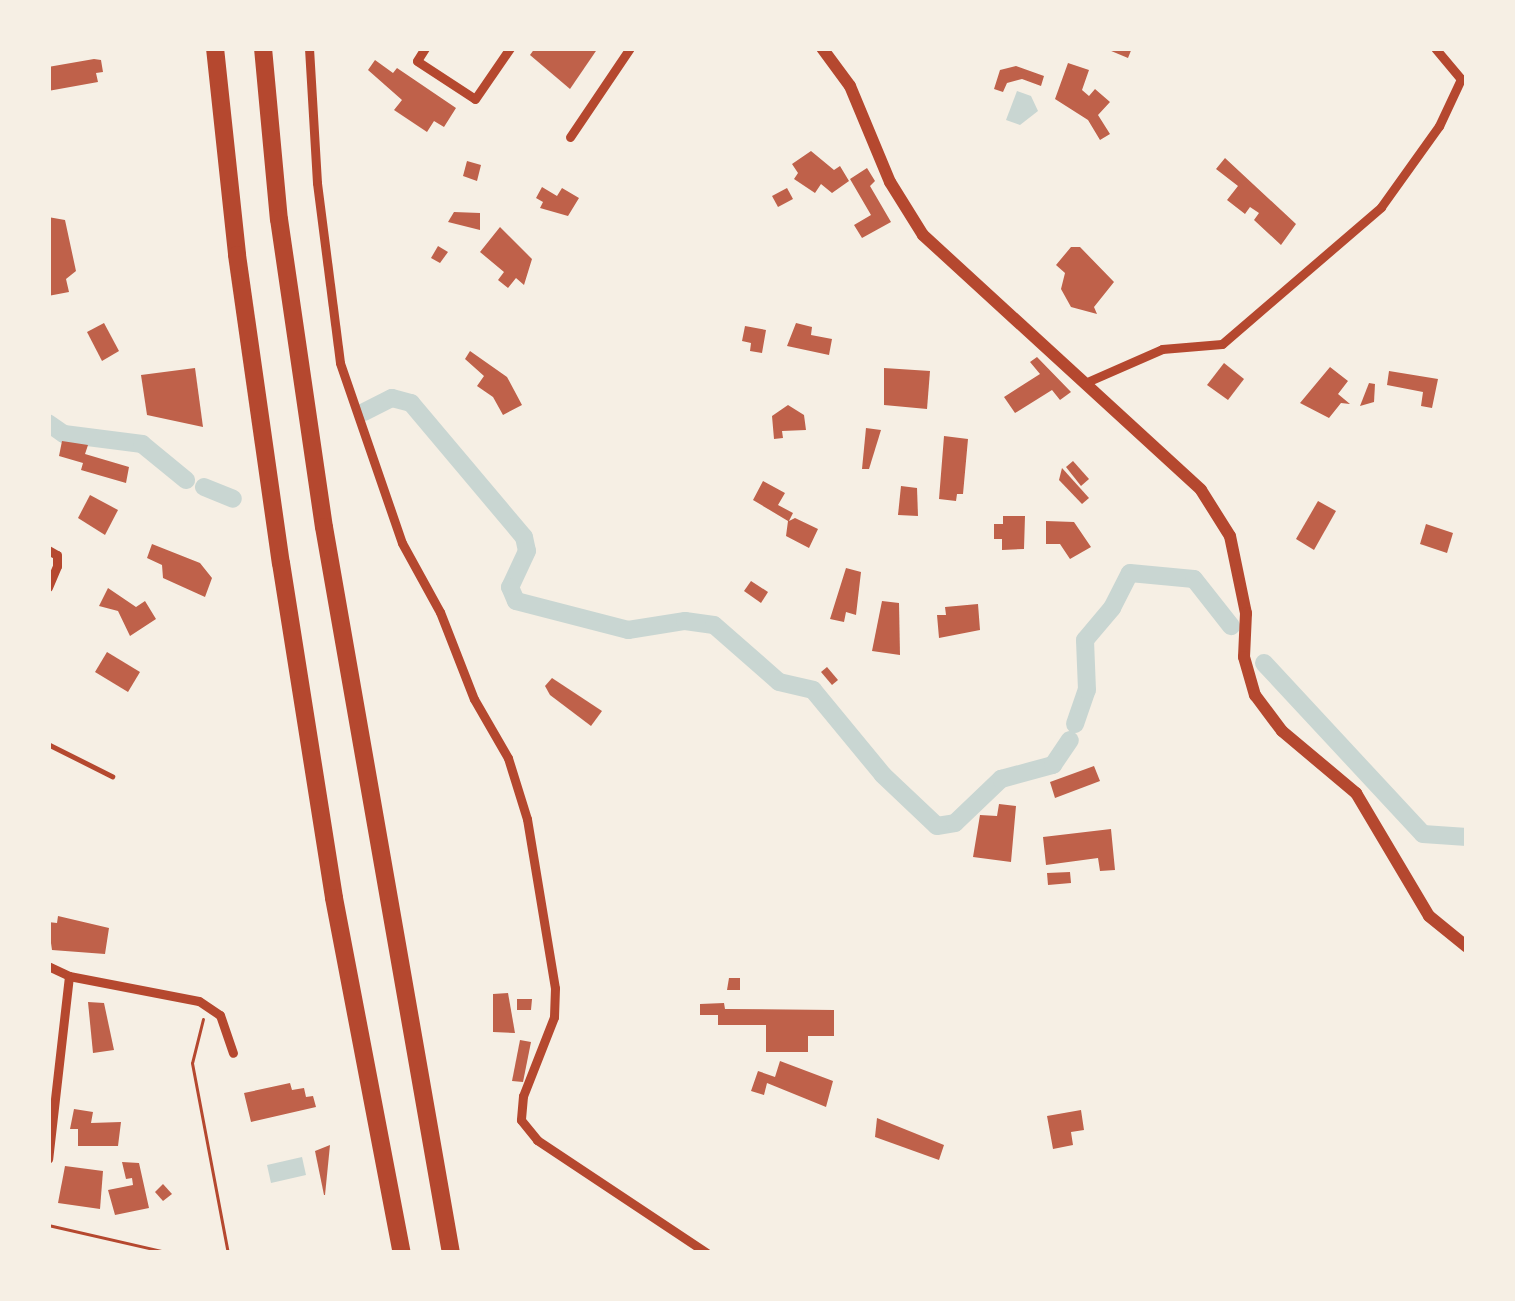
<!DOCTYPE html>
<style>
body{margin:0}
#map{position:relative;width:1515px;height:1301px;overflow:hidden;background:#f6efe4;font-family:Figtree,sans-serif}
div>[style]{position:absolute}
.water>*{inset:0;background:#c9d6d2}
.canal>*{height:18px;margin:-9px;padding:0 9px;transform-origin:9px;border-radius:9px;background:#c9d6d2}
.building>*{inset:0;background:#bf614a}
.path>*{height:3px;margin:-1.5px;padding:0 1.5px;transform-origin:1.5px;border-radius:1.5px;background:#b5482f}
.service>*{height:4.5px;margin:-2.25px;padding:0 2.25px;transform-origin:2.25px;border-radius:2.25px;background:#b5482f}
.minor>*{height:9px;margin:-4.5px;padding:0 4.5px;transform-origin:4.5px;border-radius:4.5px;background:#b5482f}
.tertiary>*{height:12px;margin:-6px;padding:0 6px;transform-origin:6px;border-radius:6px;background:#b5482f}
.motorway>*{height:18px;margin:-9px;padding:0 9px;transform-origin:9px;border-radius:9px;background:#b5482f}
span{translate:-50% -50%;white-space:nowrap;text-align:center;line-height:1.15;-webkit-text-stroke:9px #f6efe4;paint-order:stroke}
.frame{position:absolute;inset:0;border:51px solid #f6efe4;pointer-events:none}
</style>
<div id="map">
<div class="water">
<i style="clip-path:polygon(1017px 91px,1031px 96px,1038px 111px,1020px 125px,1006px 120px)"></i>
<i style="clip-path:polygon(302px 1157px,306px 1175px,271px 1183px,267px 1165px)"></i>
</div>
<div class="canal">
<i style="left:364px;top:412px;width:31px;rotate:-27deg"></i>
<i style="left:392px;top:398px;width:20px;rotate:15deg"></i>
<i style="left:411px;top:403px;width:175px;rotate:49.9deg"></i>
<i style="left:524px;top:537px;width:14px;rotate:78deg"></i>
<i style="left:527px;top:551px;width:40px;rotate:115deg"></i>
<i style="left:510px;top:587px;width:15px;rotate:67deg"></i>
<i style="left:516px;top:601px;width:116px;rotate:14.5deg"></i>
<i style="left:628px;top:630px;width:58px;rotate:-9deg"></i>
<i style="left:685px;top:621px;width:29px;rotate:8deg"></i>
<i style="left:714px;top:625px;width:86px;rotate:41.2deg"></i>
<i style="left:779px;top:682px;width:35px;rotate:13deg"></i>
<i style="left:813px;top:690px;width:110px;rotate:50.5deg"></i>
<i style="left:883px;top:775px;width:74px;rotate:43.4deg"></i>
<i style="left:937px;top:826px;width:18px;rotate:-9deg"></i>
<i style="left:955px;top:823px;width:64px;rotate:-43.7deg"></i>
<i style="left:1001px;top:779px;width:54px;rotate:-15.1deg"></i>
<i style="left:1053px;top:765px;width:30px;rotate:-56deg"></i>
<i style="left:48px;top:423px;width:19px;rotate:35deg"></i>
<i style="left:64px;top:434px;width:79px;rotate:7.3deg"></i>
<i style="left:142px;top:444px;width:57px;rotate:39.3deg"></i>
<i style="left:204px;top:487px;width:31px;rotate:22deg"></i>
<i style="left:1264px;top:663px;width:233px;rotate:47.1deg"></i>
<i style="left:1423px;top:834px;width:44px;rotate:3.9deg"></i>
<i style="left:1075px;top:724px;width:36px;rotate:-71deg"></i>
<i style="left:1087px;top:690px;width:50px;rotate:-92.3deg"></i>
<i style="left:1085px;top:640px;width:42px;rotate:-49.8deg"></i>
<i style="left:1112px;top:608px;width:39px;rotate:-63deg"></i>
<i style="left:1130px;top:573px;width:64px;rotate:5.4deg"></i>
<i style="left:1194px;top:579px;width:60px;rotate:51.8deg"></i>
</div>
<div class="building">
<i style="clip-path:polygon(535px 48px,598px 48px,570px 89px,530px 55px)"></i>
<i style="clip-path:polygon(1104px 48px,1132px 48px,1128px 58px)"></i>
<i style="clip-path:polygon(94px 59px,101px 60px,103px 72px,96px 73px,98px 82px,48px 91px,48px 67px)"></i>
<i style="clip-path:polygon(375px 60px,393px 73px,397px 68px,456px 108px,444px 127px,434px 121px,427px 132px,394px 110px,402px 100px,368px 70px)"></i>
<i style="clip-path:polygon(1068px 63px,1089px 70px,1082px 90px,1089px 96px,1095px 89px,1110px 102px,1098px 115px,1110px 134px,1100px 140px,1088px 120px,1055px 99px)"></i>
<i style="clip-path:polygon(1016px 66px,1044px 76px,1041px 86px,1022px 79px,1007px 83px,1003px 92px,994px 89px,1000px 70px)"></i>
<i style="clip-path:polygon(811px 151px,834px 170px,840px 166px,849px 181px,832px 193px,821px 184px,815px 193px,794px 179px,798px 173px,792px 164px)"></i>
<i style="clip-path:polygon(1225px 158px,1296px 224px,1281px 245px,1254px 220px,1259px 213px,1250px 207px,1245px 214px,1227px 200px,1238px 186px,1216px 169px)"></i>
<i style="clip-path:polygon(467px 161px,481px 165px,477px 181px,463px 176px)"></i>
<i style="clip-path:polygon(867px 168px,875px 181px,870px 186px,891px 222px,862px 238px,854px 225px,871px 215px,850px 179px)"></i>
<i style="clip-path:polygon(542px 187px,557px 196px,562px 188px,579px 198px,568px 216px,540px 208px,543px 202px,536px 198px)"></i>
<i style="clip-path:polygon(787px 188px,793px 199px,778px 207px,772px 196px)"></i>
<i style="clip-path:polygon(454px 212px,480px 213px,480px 230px,448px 222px)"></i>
<i style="clip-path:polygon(48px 217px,65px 220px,76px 271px,66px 279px,69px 292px,48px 296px)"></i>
<i style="clip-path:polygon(500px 227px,532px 259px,524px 285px,516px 278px,508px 288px,498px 280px,504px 272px,480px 252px)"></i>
<i style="clip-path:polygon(438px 246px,448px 252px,440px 263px,431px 258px)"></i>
<i style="clip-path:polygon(1071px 247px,1080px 247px,1114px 282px,1094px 307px,1097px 314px,1071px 307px,1061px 289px,1065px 273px,1056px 265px)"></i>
<i style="clip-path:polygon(104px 323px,119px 351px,102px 361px,87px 332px)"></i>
<i style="clip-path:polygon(796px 323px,812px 327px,811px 335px,832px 339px,829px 355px,787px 346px)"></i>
<i style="clip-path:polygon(745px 326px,766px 330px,762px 353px,750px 351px,751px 343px,742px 341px)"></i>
<i style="clip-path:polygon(470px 351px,507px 377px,522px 405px,503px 415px,493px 397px,477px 386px,484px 376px,465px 359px)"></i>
<i style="clip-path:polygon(1037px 357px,1071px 392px,1060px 400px,1052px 390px,1015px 413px,1004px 397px,1040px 374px,1030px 362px)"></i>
<i style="clip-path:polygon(1224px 363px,1244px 379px,1228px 400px,1207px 385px)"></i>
<i style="clip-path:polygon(1330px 367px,1348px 381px,1338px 394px,1350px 404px,1341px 403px,1329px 418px,1300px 403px)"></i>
<i style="clip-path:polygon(195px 368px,203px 427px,147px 415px,141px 375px)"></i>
<i style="clip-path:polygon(884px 368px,930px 371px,927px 409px,884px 405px)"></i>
<i style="clip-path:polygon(1389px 371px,1438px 379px,1432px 408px,1421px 406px,1423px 392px,1387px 385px)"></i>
<i style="clip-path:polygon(1369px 383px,1375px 384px,1374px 402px,1360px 406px)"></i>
<i style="clip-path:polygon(788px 405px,804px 415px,806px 430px,782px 431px,783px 438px,774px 439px,772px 416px)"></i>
<i style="clip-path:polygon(866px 428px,881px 430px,869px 469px,862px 469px)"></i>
<i style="clip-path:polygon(944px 436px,968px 439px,963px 494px,957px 494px,956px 501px,939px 499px)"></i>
<i style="clip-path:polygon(62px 441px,88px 445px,85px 454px,129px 467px,126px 483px,81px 470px,83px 463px,59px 456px)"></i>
<i style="clip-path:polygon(1073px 461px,1089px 479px,1081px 486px,1066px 467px)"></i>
<i style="clip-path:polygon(1062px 468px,1089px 498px,1082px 504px,1059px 480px)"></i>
<i style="clip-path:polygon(763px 481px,785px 493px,778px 505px,793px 513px,789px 521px,795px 518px,818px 529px,809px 548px,786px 536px,788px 521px,753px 500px)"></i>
<i style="clip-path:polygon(901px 486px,917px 488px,918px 516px,898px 515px)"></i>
<i style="clip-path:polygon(90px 495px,118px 510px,105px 535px,78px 518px)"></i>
<i style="clip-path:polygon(1318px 501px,1336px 511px,1314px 550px,1296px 539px)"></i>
<i style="clip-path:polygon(1003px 516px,1025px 516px,1024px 549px,1002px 550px,1002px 539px,994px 539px,994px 524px,1003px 524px)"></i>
<i style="clip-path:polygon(1046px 521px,1074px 522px,1091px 547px,1070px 559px,1060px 544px,1046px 544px)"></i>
<i style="clip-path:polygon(1426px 524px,1453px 533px,1447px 553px,1420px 544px)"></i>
<i style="clip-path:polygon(152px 544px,200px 563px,212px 578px,205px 597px,163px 578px,162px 565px,147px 558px)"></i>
<i style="clip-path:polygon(846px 568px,861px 572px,856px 615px,846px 612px,844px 622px,830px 619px)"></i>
<i style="clip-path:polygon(751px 581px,768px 592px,761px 603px,744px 591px)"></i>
<i style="clip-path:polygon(108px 588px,136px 607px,145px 601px,156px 619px,130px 636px,118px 611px,99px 606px)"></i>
<i style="clip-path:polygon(882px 601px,899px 603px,900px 655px,872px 651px)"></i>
<i style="clip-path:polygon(978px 604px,980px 630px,939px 638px,937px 615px,946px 615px,945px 607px)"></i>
<i style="clip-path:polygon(107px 652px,140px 672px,128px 692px,95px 672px)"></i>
<i style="clip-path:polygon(827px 667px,838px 680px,832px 685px,821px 672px)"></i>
<i style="clip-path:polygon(552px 678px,602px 711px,591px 726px,550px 695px,545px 686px)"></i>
<i style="clip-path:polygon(1094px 766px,1100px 781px,1055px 798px,1050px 782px)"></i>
<i style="clip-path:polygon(999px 804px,1016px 806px,1011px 862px,973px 857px,980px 815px,997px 816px)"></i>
<i style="clip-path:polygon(1111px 829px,1115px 870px,1100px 871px,1098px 858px,1046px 865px,1043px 837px)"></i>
<i style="clip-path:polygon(1070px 872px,1071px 883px,1048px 885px,1047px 873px)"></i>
<i style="clip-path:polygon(58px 916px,109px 928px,105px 954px,52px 950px,48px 922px,57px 923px)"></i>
<i style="clip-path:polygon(729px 978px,740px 978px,740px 990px,727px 990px)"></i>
<i style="clip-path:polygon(508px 993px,515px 1033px,493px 1032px,493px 994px)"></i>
<i style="clip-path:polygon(517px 999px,532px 999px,531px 1010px,517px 1010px)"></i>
<i style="clip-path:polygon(88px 1002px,104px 1003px,114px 1050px,93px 1053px)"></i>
<i style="clip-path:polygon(724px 1003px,725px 1009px,834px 1010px,834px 1036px,808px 1036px,808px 1052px,766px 1052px,766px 1025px,718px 1025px,718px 1015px,700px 1015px,700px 1004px)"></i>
<i style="clip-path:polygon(520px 1040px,531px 1042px,523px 1082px,512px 1081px)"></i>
<i style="clip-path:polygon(780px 1061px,833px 1081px,826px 1107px,767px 1083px,764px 1095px,751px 1091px,758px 1071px,775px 1077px)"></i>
<i style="clip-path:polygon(290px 1083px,292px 1090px,304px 1088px,306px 1097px,313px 1096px,316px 1107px,251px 1122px,244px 1093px)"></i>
<i style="clip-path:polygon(74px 1109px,93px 1112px,91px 1123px,121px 1122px,118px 1146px,78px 1146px,78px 1129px,70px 1129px)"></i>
<i style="clip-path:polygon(1081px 1110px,1084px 1130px,1071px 1132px,1073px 1145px,1053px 1149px,1047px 1116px)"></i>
<i style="clip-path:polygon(877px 1118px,944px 1145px,939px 1160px,875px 1137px)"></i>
<i style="clip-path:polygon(330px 1145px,325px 1195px,324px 1195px,315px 1151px)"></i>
<i style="clip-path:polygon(122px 1162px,139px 1163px,149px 1208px,115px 1215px,108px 1190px,133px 1185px,132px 1178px,126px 1179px)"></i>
<i style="clip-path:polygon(65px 1166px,103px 1171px,100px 1209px,58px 1203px)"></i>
<i style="clip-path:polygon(163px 1184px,172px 1194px,163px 1201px,155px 1192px)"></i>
</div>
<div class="path">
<i style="left:203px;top:1019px;width:45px;rotate:104deg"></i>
<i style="left:192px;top:1063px;width:193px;rotate:79.3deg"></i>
<i style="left:48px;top:1225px;width:125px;rotate:12.9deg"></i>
</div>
<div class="service">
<i style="left:48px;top:744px;width:72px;rotate:26.6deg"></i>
</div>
<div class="minor">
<i style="left:309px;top:48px;width:135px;rotate:86.6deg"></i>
<i style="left:317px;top:183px;width:181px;rotate:82.7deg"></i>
<i style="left:340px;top:363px;width:190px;rotate:71deg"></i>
<i style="left:402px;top:543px;width:79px;rotate:61.2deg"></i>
<i style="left:440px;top:612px;width:93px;rotate:68.7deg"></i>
<i style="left:474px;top:699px;width:68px;rotate:60deg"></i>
<i style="left:508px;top:758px;width:64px;rotate:72.7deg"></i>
<i style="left:527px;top:819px;width:171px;rotate:80.6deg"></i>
<i style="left:555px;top:988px;width:29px;rotate:92deg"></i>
<i style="left:554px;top:1017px;width:85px;rotate:111.4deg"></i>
<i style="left:523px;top:1096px;width:24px;rotate:95deg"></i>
<i style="left:521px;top:1120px;width:26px;rotate:51deg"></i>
<i style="left:537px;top:1140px;width:204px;rotate:33.6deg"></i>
<i style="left:425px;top:48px;width:15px;rotate:122deg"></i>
<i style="left:417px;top:61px;width:69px;rotate:33.2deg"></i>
<i style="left:475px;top:99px;width:62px;rotate:-55.5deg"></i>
<i style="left:570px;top:137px;width:107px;rotate:-56deg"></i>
<i style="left:1087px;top:382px;width:82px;rotate:-23.7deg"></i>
<i style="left:1162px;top:349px;width:60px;rotate:-4.8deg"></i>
<i style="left:1222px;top:344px;width:210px;rotate:-40.7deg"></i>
<i style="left:1381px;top:207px;width:100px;rotate:-54.4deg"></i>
<i style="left:1439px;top:126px;width:52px;rotate:-64.9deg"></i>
<i style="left:1461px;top:79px;width:40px;rotate:-130deg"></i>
<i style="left:48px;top:550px;width:10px;rotate:29deg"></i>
<i style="left:57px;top:555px;width:11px;rotate:90deg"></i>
<i style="left:57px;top:566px;width:23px;rotate:113deg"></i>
<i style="left:48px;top:966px;width:23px;rotate:25deg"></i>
<i style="left:69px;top:976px;width:184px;rotate:96.5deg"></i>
<i style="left:69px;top:976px;width:132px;rotate:10.9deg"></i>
<i style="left:199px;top:1001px;width:25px;rotate:34deg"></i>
<i style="left:220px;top:1015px;width:40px;rotate:71.1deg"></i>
</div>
<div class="tertiary">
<i style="left:822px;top:48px;width:47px;rotate:53.6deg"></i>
<i style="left:850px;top:86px;width:104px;rotate:67.4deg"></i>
<i style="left:890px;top:182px;width:62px;rotate:58.1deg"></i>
<i style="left:923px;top:235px;width:377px;rotate:42.5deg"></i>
<i style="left:1201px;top:490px;width:54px;rotate:57.8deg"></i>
<i style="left:1230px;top:536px;width:79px;rotate:78.3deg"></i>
<i style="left:1246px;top:613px;width:44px;rotate:92.6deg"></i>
<i style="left:1244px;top:657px;width:40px;rotate:74deg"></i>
<i style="left:1255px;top:695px;width:45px;rotate:53.1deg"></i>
<i style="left:1282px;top:731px;width:97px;rotate:40deg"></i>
<i style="left:1356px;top:793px;width:143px;rotate:59.3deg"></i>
<i style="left:1429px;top:916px;width:49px;rotate:39.2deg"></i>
</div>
<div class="motorway">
<i style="left:215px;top:48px;width:208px;rotate:83.9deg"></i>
<i style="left:237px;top:255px;width:311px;rotate:81.9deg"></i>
<i style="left:281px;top:563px;width:339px;rotate:81deg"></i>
<i style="left:334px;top:898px;width:361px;rotate:79.2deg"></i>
<i style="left:263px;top:48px;width:172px;rotate:84.7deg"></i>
<i style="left:279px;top:219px;width:311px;rotate:81.7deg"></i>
<i style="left:324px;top:527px;width:737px;rotate:80.08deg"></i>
</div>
<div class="frame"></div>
</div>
